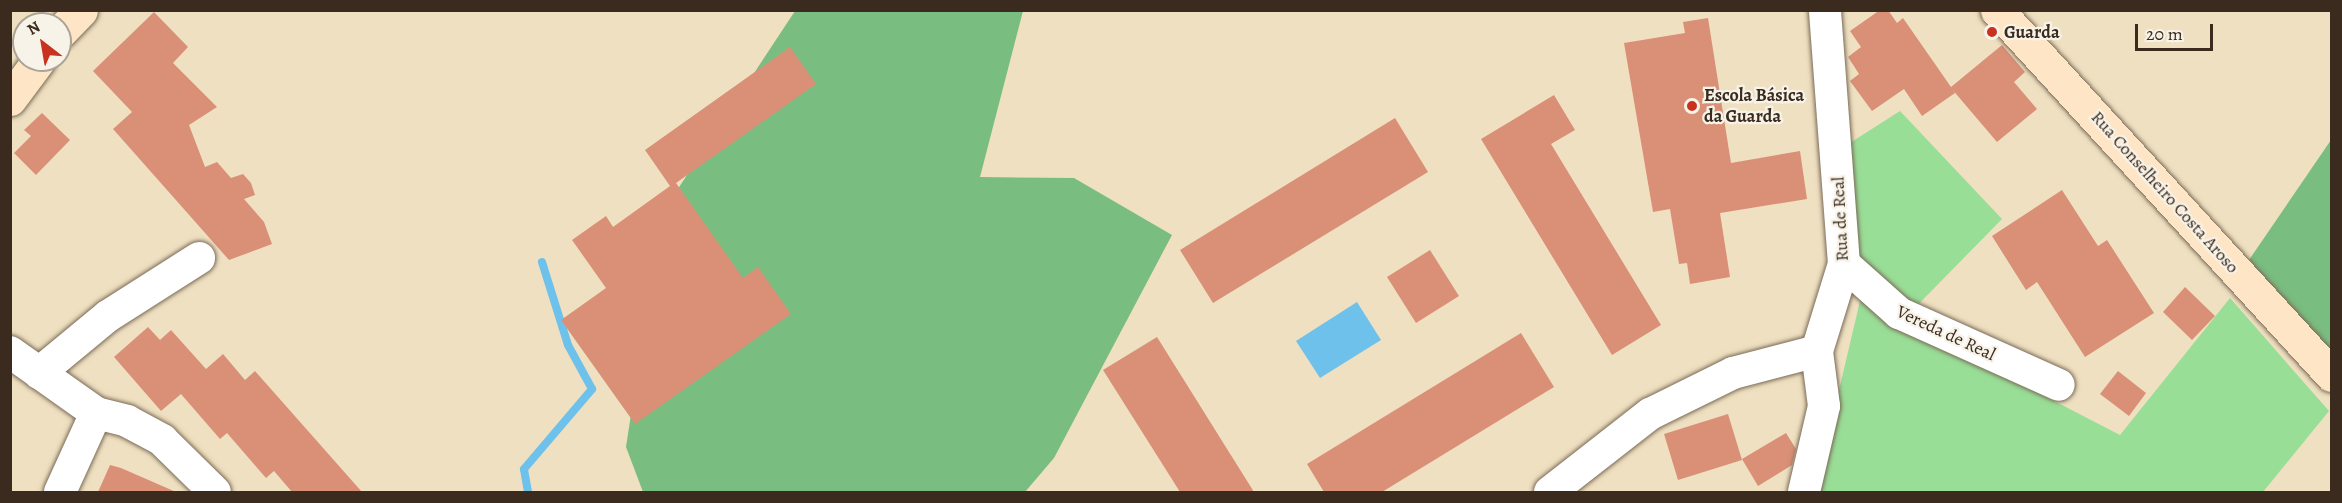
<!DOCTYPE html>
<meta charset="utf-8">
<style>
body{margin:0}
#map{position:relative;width:2342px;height:503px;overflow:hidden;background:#efe0c1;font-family:Alegreya,serif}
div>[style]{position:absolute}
.green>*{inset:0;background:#99de97}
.forest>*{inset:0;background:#7abd80}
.water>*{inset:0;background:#6dc1ea}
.stream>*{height:8px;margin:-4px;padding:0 4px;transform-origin:4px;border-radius:4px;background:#6dc1ea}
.building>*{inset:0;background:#d99077}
.roads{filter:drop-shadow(0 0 2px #7a6a57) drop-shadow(0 0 2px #7a6a57)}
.street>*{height:32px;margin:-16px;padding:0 16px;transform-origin:16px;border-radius:16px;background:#fff}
.secondary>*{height:33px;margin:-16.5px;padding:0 16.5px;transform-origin:16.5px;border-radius:16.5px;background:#fde5c5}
.dots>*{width:16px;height:16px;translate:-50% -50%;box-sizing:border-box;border:3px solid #f7f3e8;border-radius:50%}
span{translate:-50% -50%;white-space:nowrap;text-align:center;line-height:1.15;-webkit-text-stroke:4.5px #f7f3e8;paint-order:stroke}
.poi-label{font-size:18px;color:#3b2a1e;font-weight:700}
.left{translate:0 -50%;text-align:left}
.street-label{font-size:18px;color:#3b2a1e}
.frame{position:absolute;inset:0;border:12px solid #3b2a1e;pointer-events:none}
.north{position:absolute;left:12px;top:12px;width:60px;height:60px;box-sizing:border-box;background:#f7f3e8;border:2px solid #aca397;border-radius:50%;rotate:329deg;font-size:16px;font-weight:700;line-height:24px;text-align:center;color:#3b2a1e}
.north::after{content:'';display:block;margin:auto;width:21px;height:27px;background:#c8321e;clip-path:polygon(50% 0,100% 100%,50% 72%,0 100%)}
.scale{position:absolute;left:2135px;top:24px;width:78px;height:27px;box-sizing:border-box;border:3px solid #3b2a1e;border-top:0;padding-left:8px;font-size:18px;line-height:21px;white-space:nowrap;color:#3b2a1e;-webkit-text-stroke:4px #f7f3e8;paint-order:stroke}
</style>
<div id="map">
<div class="green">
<i style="clip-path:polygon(1900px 111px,2002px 219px,1901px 322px,2120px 435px,2230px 298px,2329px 411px,2263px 492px,1815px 492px,1860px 301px,1842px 148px)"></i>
</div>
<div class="forest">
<i style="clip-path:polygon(795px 11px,1023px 11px,980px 177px,1074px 178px,1172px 235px,1054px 458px,1025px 492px,643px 492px,626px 447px,662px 213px)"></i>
<i style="clip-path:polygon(2331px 140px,2331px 351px,2249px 260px)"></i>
</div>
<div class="water">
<i style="clip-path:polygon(1357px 302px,1381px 340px,1320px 378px,1296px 341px)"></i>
</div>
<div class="stream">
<i style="left:528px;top:492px;width:23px;rotate:-100deg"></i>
<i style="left:524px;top:469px;width:105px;rotate:-49.6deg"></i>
<i style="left:592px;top:389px;width:50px;rotate:-118.6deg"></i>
<i style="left:568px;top:345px;width:87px;rotate:-107.4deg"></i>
</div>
<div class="building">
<i style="clip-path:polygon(1880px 10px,1888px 10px,1897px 23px,1903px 18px,1951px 87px,2002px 45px,2025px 72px,2014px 82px,2037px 109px,1997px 142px,1951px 88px,1955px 93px,1922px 116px,1904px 89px,1872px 111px,1850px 81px,1859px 74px,1848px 57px,1861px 47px,1850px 31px)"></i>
<i style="clip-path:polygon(154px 12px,188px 47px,173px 63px,217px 107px,189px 125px,205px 167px,217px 162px,231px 178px,243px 174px,251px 183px,255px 195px,244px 199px,264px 222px,272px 244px,229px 260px,113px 129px,132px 112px,93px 71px)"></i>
<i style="clip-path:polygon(1708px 18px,1731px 163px,1800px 151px,1807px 199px,1720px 213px,1730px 277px,1690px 284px,1687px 263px,1679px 264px,1670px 209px,1653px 212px,1624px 43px,1685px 33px,1683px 22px)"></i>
<i style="clip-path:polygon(790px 47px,816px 84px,676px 183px,743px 278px,758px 267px,791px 314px,635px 424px,561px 320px,606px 288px,572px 240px,606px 216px,613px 227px,670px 186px,645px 150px)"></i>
<i style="clip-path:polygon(1554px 95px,1575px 130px,1551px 144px,1661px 325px,1612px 355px,1481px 139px)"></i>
<i style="clip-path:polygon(42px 113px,70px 140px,36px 175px,14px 153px,31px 136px,24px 130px)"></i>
<i style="clip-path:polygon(1395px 118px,1428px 172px,1213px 303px,1180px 250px)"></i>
<i style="clip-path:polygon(2062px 190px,2098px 246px,2107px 240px,2154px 313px,2085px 357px,2037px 282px,2026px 290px,1992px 236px)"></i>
<i style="clip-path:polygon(1430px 250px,1459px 296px,1416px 323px,1387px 277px)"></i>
<i style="clip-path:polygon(2185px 287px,2215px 316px,2192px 340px,2163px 312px)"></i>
<i style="clip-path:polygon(148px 327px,160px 340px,171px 330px,206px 369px,223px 354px,245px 380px,255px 371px,362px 492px,292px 492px,274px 471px,266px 478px,227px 433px,220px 439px,181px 394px,161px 411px,114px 357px)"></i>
<i style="clip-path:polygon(1521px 333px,1554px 387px,1382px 492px,1324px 492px,1307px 464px)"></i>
<i style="clip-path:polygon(1157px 337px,1254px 492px,1180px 492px,1103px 370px)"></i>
<i style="clip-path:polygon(2118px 371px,2146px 393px,2129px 416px,2100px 394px)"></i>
<i style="clip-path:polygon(1728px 414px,1742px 460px,1678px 480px,1664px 434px)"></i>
<i style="clip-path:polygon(1786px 433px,1796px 449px,1792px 465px,1758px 486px,1742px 459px)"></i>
<i style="clip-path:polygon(110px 465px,121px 468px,176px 492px,98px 492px)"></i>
</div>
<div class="roads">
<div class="street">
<i style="left:1844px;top:264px;width:74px;rotate:41.7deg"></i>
<i style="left:1899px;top:313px;width:175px;rotate:24.2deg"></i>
<i style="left:10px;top:352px;width:105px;rotate:35.3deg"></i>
<i style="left:96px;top:413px;width:32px;rotate:14deg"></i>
<i style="left:127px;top:421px;width:40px;rotate:28deg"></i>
<i style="left:162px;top:440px;width:74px;rotate:44.5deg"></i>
<i style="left:39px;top:373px;width:89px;rotate:-39.6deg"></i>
<i style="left:108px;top:316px;width:108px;rotate:-32.5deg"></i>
<i style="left:60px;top:492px;width:87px;rotate:-65.5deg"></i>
<i style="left:1550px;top:492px;width:127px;rotate:-38deg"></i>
<i style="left:1650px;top:414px;width:93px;rotate:-26.3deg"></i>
<i style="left:1733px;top:373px;width:87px;rotate:-14.7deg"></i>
<i style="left:1804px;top:492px;width:88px;rotate:-76.9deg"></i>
<i style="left:1824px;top:406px;width:55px;rotate:-97.3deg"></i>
<i style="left:1817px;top:351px;width:91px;rotate:-72.8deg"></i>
<i style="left:1844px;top:264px;width:255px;rotate:-94.3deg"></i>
</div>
<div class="secondary">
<i style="left:1997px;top:10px;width:495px;rotate:47.5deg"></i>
<i style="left:60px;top:32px;width:30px;rotate:-46deg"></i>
<i style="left:10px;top:99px;width:49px;rotate:-53.4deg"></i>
</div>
</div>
<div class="dots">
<i style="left:1992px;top:32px;background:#c8321e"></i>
<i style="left:1692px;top:106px;background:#c8321e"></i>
</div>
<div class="poi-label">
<span class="left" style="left:2004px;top:32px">Guarda</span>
<span class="left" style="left:1704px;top:106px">Escola Básica<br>da Guarda</span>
</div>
<div class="street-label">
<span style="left:2165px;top:192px;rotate:48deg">Rua Conselheiro Costa Aroso</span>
<span style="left:1840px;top:219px;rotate:-93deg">Rua de Real</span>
<span style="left:1946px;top:333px;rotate:25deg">Vereda de Real</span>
</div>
<div class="frame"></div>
<div class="north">N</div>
<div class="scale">20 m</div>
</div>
